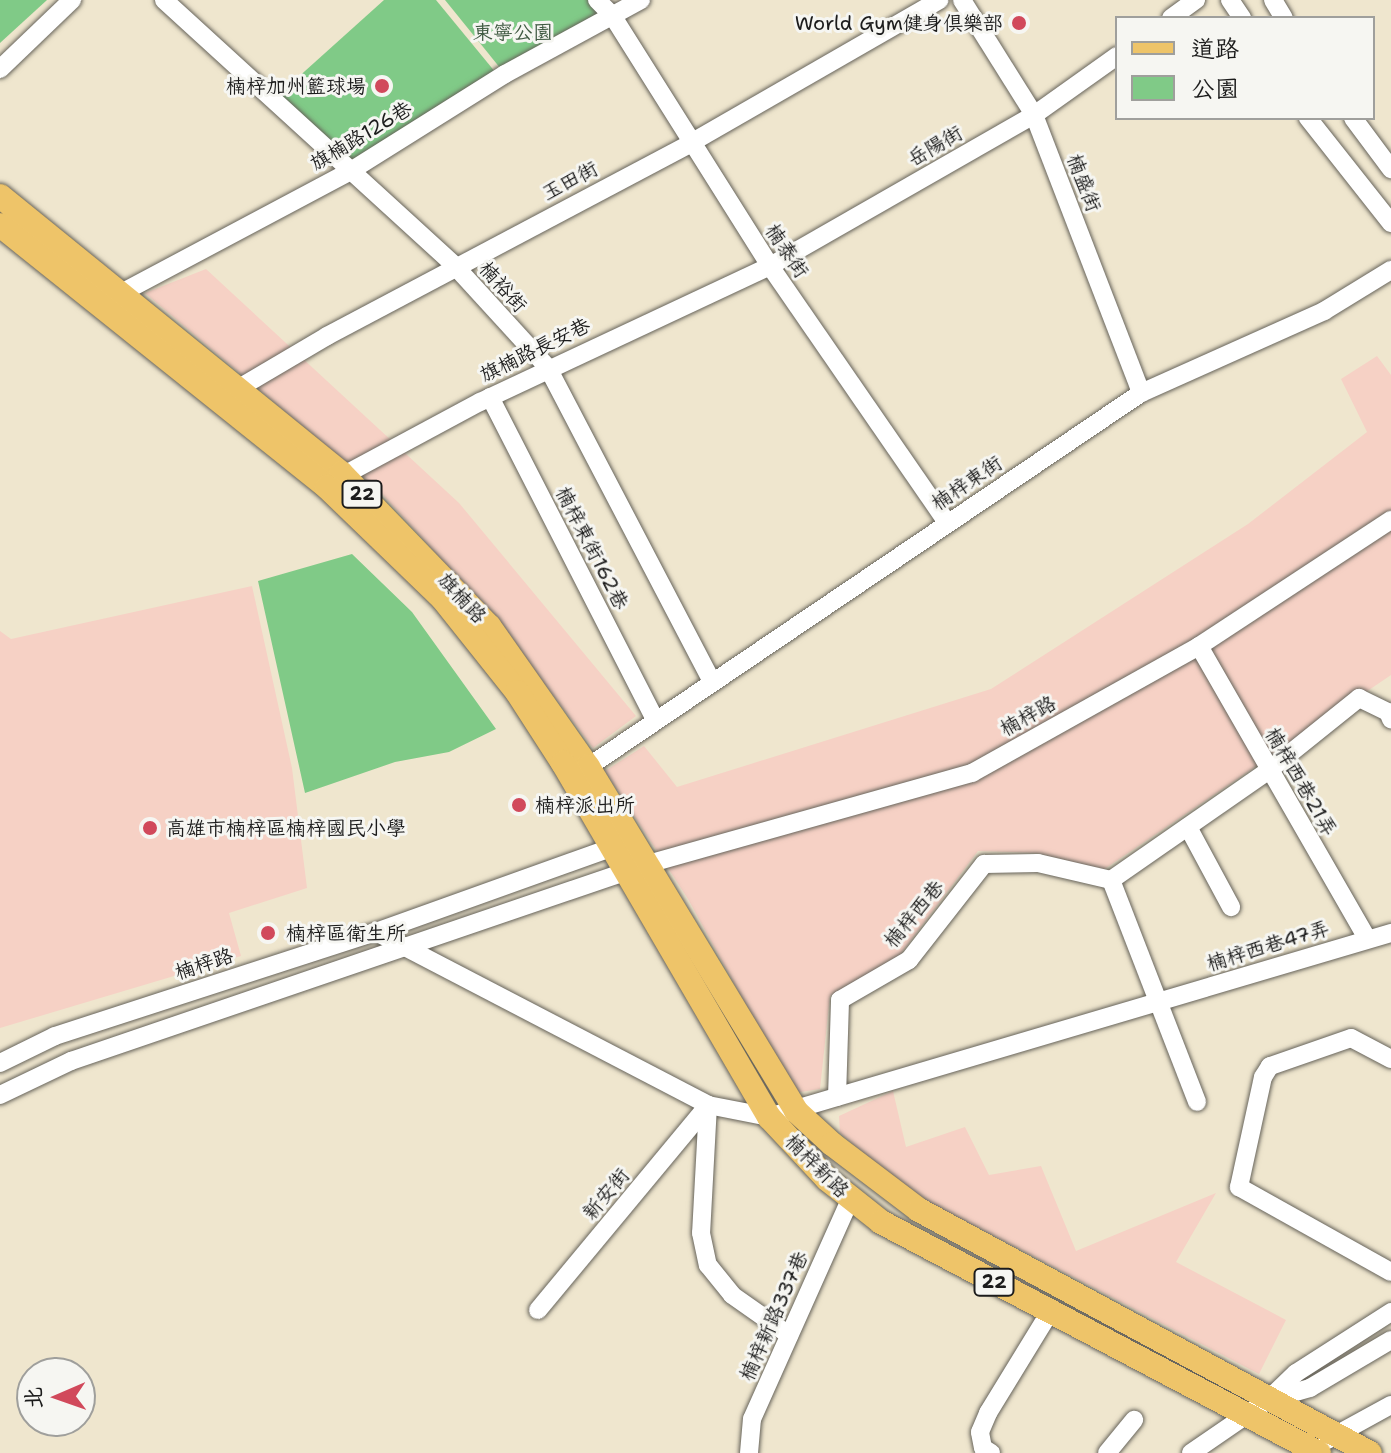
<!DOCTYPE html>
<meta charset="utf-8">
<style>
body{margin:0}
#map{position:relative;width:1391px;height:1453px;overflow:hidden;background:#efe6ce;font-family:"Shantell Sans","LXGW WenKai TC",sans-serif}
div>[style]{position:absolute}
.built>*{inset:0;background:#f6d1c5}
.green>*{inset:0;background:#80ca87}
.roads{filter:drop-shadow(0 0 2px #66635a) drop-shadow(0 0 2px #66635a)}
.minor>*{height:18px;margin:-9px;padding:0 9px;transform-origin:9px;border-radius:9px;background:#fff}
.major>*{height:24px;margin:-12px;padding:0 12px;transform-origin:12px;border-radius:12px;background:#eec469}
.dots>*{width:22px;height:22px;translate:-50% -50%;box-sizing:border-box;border:4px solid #f6f6f2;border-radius:50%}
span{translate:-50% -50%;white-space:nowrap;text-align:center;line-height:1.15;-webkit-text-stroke:6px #f6f6f2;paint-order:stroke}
.shield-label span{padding:2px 6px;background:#f6f6f2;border:2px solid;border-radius:6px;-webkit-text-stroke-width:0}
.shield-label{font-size:18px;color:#1c1c1c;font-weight:700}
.poi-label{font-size:20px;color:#1c1c1c}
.right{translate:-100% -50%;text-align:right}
.left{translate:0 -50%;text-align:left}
.park-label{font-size:20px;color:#3f5941}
.street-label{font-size:20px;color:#1c1c1c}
.legend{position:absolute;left:1115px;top:16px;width:260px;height:104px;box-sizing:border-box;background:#f6f6f2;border:2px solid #9f9f9c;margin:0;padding:10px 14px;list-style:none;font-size:24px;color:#1c1c1c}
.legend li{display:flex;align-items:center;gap:16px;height:40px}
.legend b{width:40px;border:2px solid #9f9f9c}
.north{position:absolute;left:16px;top:1357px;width:80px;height:80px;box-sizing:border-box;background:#f6f6f2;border:2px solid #9f9f9c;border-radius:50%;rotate:268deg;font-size:22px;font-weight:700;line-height:32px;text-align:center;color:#1c1c1c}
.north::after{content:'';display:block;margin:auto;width:28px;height:36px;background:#d1495b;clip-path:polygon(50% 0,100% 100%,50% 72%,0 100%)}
</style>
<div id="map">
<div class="built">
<i style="clip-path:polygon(206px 269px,459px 503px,636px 716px,593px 748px,494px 617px,381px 493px,145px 293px)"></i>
<i style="clip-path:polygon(1377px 356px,1391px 375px,1391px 675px,1103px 870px,1037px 853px,978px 851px,899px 956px,830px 996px,820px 1089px,794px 1093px,688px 899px,605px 771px,644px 746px,677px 787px,991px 689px,1248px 524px,1367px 432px,1341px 379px)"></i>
<i style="clip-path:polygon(252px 586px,292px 768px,307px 888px,229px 913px,241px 956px,0 1028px,0 631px,11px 639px)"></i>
<i style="clip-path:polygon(893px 1091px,906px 1147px,965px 1127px,989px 1175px,1041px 1166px,1076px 1251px,1216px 1193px,1176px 1262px,1286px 1320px,1259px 1374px,904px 1189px,840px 1133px,839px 1116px)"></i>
</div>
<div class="green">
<i style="clip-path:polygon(0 0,47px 0,0 43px)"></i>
<i style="clip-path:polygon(384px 0,436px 0,496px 73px,350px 164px,275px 98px)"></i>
<i style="clip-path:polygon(445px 0,597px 0,612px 15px,505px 74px)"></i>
<i style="clip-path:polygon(352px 554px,412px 612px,496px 729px,449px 752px,395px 762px,305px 793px,258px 581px)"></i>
</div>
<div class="roads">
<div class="minor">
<i style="left:164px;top:0;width:394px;rotate:42.4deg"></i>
<i style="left:455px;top:266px;width:138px;rotate:47.6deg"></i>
<i style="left:548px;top:368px;width:352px;rotate:62.4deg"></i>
<i style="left:597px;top:0;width:21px;rotate:45deg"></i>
<i style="left:612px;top:15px;width:297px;rotate:57.8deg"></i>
<i style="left:770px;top:266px;width:312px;rotate:55.4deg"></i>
<i style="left:962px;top:0;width:136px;rotate:57.9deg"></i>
<i style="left:1034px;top:115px;width:298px;rotate:68.9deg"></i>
<i style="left:1230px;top:0;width:22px;rotate:56deg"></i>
<i style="left:1273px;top:0;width:21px;rotate:59deg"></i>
<i style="left:1171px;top:18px;width:31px;rotate:-36deg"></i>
<i style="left:0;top:69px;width:100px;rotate:-43.8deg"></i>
<i style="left:1308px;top:118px;width:134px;rotate:51.7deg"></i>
<i style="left:1353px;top:118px;width:64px;rotate:53.3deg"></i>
<i style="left:110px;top:299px;width:271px;rotate:-28deg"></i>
<i style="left:349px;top:172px;width:184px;rotate:-32.1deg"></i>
<i style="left:505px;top:74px;width:155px;rotate:-28.6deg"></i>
<i style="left:229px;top:394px;width:114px;rotate:-30.6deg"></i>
<i style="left:327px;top:336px;width:410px;rotate:-27.9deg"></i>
<i style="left:689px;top:144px;width:289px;rotate:-29.9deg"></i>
<i style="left:490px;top:397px;width:363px;rotate:62.9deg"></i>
<i style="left:333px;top:481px;width:167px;rotate:-28.3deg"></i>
<i style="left:480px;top:402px;width:320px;rotate:-25.1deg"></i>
<i style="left:770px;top:266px;width:304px;rotate:-29.8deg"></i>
<i style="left:1034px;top:115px;width:102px;rotate:-35.4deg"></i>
<i style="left:1199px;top:646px;width:337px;rotate:60.1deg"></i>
<i style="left:588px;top:767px;width:668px;rotate:-34.07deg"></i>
<i style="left:1141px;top:393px;width:201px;rotate:-24.1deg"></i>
<i style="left:1324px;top:311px;width:79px;rotate:-31.5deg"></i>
<i style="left:1188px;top:827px;width:91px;rotate:61.7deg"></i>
<i style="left:1111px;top:880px;width:238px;rotate:68.8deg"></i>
<i style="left:376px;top:932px;width:374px;rotate:27.5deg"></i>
<i style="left:708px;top:1105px;width:62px;rotate:11.1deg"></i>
<i style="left:769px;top:1117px;width:649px;rotate:-16.48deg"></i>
<i style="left:1391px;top:1059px;width:45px;rotate:-152.3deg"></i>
<i style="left:1351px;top:1038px;width:86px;rotate:160.9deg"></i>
<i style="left:1270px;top:1066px;width:13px;rotate:122deg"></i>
<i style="left:1263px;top:1077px;width:113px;rotate:102.3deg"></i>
<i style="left:1239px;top:1187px;width:174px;rotate:29.2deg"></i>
<i style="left:0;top:1063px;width:61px;rotate:-26.1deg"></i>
<i style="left:55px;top:1036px;width:337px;rotate:-18deg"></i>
<i style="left:376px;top:932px;width:253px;rotate:-19.7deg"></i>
<i style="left:614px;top:847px;width:8px;rotate:23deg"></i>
<i style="left:0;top:1095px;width:79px;rotate:-25.6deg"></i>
<i style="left:71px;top:1061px;width:610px;rotate:-18.85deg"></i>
<i style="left:648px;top:864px;width:337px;rotate:-15.7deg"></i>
<i style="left:972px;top:773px;width:260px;rotate:-29.2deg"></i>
<i style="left:1199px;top:646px;width:230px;rotate:-33.3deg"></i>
<i style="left:837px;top:1097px;width:97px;rotate:-88.2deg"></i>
<i style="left:840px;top:1000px;width:80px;rotate:-30.1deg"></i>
<i style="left:909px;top:960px;width:122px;rotate:-52deg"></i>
<i style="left:984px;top:864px;width:54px;rotate:-1.1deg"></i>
<i style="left:1038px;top:863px;width:75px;rotate:13.1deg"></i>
<i style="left:1111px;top:880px;width:191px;rotate:-34.8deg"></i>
<i style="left:1268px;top:771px;width:117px;rotate:-38.7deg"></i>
<i style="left:1359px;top:698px;width:32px;rotate:26deg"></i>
<i style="left:1388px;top:712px;width:8px;rotate:67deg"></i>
<i style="left:708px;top:1105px;width:128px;rotate:93.1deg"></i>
<i style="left:701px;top:1233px;width:33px;rotate:78deg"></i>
<i style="left:708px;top:1265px;width:38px;rotate:51deg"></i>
<i style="left:732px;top:1295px;width:70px;rotate:35.1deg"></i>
<i style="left:538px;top:1310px;width:266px;rotate:-50.3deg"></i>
<i style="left:1270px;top:1398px;width:36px;rotate:-44deg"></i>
<i style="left:1296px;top:1373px;width:113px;rotate:-32.7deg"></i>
<i style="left:1327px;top:1440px;width:73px;rotate:-28.7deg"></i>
<i style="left:749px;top:1453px;width:34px;rotate:-85deg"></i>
<i style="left:752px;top:1419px;width:240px;rotate:-65.9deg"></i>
<i style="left:991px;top:1453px;width:9px;rotate:-148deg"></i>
<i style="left:983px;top:1448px;width:16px;rotate:-101deg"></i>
<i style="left:980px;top:1432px;width:21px;rotate:-67deg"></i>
<i style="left:988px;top:1413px;width:119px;rotate:-58.5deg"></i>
<i style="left:1107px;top:1453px;width:43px;rotate:-50.7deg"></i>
<i style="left:1191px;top:1453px;width:93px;rotate:-34.5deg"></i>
<i style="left:1268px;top:1400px;width:44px;rotate:-15.9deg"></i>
<i style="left:1310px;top:1388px;width:94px;rotate:-30.7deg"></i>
</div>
<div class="major">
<i style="left:0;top:196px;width:439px;rotate:39.1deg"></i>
<i style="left:341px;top:473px;width:213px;rotate:46deg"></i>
<i style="left:489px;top:626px;width:172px;rotate:54.9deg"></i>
<i style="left:588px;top:767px;width:402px;rotate:58.8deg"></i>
<i style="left:796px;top:1111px;width:49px;rotate:42.5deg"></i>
<i style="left:832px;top:1144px;width:109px;rotate:37.2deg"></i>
<i style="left:919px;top:1210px;width:512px;rotate:28.32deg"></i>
<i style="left:0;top:225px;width:419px;rotate:38.7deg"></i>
<i style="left:327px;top:487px;width:161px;rotate:44deg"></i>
<i style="left:443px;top:599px;width:119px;rotate:51.5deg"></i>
<i style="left:517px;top:692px;width:85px;rotate:57.1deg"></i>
<i style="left:563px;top:763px;width:410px;rotate:59.8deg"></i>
<i style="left:769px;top:1117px;width:85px;rotate:46.9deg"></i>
<i style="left:827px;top:1179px;width:69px;rotate:38.5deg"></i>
<i style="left:881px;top:1222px;width:495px;rotate:27.8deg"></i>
</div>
</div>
<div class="dots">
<i style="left:1019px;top:23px;background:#d1495b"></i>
<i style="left:382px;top:86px;background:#d1495b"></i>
<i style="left:519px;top:805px;background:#d1495b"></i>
<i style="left:150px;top:828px;background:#d1495b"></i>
<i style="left:268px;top:933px;background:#d1495b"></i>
</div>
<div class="shield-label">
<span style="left:362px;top:494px">22</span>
<span style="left:994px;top:1282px">22</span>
</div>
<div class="poi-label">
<span class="right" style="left:1003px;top:23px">World Gym健身俱樂部</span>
<span class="right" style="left:366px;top:86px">楠梓加州籃球場</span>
<span class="left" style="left:535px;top:805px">楠梓派出所</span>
<span class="left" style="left:166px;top:828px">高雄市楠梓區楠梓國民小學</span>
<span class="left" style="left:286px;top:933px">楠梓區衛生所</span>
</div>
<div class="park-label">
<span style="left:513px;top:32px">東寧公園</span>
</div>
<div class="street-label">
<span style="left:361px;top:136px;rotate:-31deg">旗楠路126巷</span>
<span style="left:935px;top:146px;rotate:-30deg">岳陽街</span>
<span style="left:570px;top:181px;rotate:-28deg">玉田街</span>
<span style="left:1084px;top:183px;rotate:69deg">楠盛街</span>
<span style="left:787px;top:251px;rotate:56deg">楠泰街</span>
<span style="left:503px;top:287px;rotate:48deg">楠裕街</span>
<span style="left:535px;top:350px;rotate:-26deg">旗楠路長安巷</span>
<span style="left:967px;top:483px;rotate:-34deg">楠梓東街</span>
<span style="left:592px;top:548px;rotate:63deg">楠梓東街162巷</span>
<span style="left:462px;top:598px;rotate:47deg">旗楠路</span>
<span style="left:1028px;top:716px;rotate:-29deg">楠梓路</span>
<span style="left:1301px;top:782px;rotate:60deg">楠梓西巷21弄</span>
<span style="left:914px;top:914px;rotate:-50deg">楠梓西巷</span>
<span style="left:1268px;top:946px;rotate:-17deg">楠梓西巷47弄</span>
<span style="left:204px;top:964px;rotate:-18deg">楠梓路</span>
<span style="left:817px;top:1166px;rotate:45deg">楠梓新路</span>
<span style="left:606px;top:1194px;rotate:-50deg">新安街</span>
<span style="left:774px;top:1316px;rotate:-66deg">楠梓新路337巷</span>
</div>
<ul class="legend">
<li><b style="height:10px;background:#eec469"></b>道路</li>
<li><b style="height:22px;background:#80ca87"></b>公園</li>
</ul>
<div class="north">北</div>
</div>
